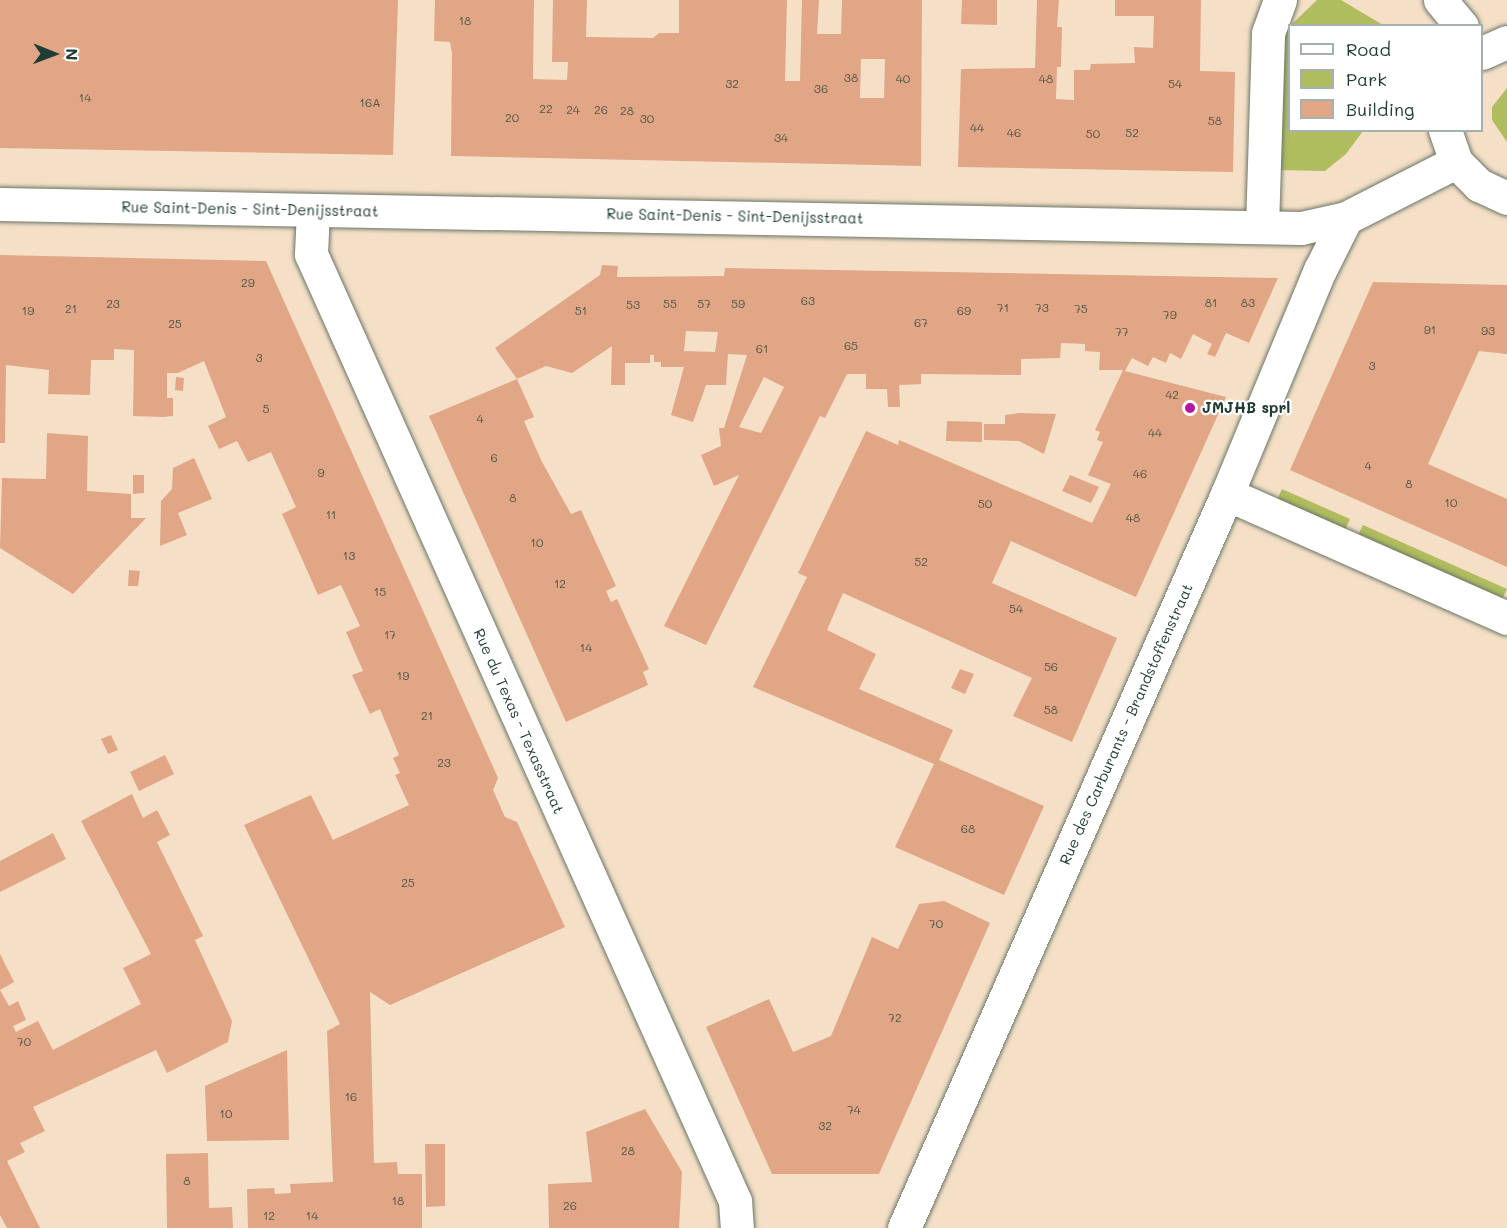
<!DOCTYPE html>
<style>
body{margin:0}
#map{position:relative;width:1507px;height:1228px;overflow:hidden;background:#f5e0c7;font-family:Mali,sans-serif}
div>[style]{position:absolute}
.green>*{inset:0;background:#afbd5f}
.building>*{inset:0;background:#e1a685}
.roads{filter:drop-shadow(0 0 2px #6a7667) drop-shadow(0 0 2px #6a7667)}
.minor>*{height:33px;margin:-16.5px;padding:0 16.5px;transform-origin:16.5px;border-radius:16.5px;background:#fff}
.major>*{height:33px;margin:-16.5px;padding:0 16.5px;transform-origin:16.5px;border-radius:16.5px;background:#fff}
.dots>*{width:16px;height:16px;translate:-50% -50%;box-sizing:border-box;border:3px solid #fff;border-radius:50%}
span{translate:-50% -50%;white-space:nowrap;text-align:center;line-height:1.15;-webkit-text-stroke:4.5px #fff;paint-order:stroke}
.number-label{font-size:12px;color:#505748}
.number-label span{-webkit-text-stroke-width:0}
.street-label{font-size:15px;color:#1f3d34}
.poi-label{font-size:15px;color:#1f3d34;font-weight:700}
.left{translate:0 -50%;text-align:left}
.legend{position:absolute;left:1288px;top:24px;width:195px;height:108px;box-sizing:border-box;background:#fff;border:2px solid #a5b1ae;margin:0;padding:8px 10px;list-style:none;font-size:18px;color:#1f3d34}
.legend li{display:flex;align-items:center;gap:12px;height:30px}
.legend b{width:30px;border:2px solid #a5b1ae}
.north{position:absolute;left:24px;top:24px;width:60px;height:60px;-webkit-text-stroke:4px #fff;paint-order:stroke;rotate:91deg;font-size:16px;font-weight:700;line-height:24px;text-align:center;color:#1f3d34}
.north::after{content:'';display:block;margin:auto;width:21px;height:27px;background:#1f3d34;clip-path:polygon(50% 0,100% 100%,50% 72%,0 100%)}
</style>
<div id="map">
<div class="green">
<i style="clip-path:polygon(1317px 0,1341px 0,1383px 25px,1291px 25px)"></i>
<i style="clip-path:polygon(1289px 27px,1290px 130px,1363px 131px,1346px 154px,1325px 171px,1274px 170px,1283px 33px)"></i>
<i style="clip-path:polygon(1507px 88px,1507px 142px,1492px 120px,1492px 107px)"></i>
<i style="clip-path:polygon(1282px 489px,1350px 519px,1345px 530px,1277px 500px)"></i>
<i style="clip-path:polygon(1363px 525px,1507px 589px,1502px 599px,1358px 535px)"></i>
</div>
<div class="building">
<i style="clip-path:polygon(0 0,398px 0,393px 155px,0 148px)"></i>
<i style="clip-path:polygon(evenodd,435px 0,534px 0,533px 79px,567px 80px,568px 62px,552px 62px,553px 0,587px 0,586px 37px,653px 38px,659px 33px,679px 33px,679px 0,787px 0,785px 81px,800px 81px,802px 0,819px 0,817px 34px,841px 34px,842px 0,922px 0,921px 166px,451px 156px,452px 53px,450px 42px,434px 41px,435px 0,861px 59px,885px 59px,884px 98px,860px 98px,861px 59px)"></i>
<i style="clip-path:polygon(962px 0,997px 0,997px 25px,961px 24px)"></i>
<i style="clip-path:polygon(1037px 0,1059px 0,1057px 27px,1062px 27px,1061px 67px,1057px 67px,1056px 99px,1074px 100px,1074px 70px,1090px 70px,1091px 64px,1135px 63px,1134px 47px,1153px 48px,1154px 16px,1115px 16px,1115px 0,1201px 0,1200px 71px,1235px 72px,1233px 172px,958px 167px,961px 69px,1035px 68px)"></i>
<i style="clip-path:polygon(0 255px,266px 261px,494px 769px,498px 778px,493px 790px,505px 817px,517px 822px,565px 927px,390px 1005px,370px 992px,374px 1163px,397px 1162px,398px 1174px,422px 1174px,422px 1228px,248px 1228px,247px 1189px,274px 1188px,275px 1194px,291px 1193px,290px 1184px,333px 1182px,327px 1031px,340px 1024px,244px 825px,311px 795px,333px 840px,409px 805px,395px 775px,400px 773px,393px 758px,399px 755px,380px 709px,370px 714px,352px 675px,363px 671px,346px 632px,360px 626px,341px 585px,318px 595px,282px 514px,296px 507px,271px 452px,248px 462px,237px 441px,219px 449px,208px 426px,226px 417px,204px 361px,178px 373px,167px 373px,167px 398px,173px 398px,173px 416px,163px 417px,133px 416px,134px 350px,114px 349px,114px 360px,91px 360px,90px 395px,48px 394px,49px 370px,6px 365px,5px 443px,0 443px)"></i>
<i style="clip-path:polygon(evenodd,602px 265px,618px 266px,617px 277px,724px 276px,725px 268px,1278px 278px,1249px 343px,1226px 333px,1215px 357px,1207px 354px,1212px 344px,1193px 334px,1181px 359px,1170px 353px,1166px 363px,1153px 357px,1148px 366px,1132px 358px,1125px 371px,1226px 397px,1136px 597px,1011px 541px,992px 583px,1117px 638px,1072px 742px,1013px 716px,1032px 678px,843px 593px,827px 630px,876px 654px,859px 689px,953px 730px,939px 760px,1044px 806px,1004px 895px,895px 847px,934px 764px,753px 687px,807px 577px,798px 573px,866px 431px,898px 445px,899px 440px,1092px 523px,1111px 484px,1088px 475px,1103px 442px,1097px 440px,1100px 432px,1095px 430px,1123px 370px,1099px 370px,1100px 352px,1085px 351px,1085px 344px,1061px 343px,1060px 358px,1021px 359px,1021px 375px,921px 374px,921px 384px,899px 385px,900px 407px,888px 407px,887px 389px,866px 389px,866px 374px,847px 374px,825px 418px,820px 416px,706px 645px,664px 626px,739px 475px,714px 486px,701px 455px,721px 446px,719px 428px,724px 428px,747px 355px,728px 354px,726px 385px,706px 385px,693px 422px,671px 415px,684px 367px,661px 367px,661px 362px,654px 362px,654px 355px,650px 355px,650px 363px,625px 363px,625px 385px,611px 385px,612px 346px,572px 373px,546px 366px,517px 379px,495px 348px,600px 275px,602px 265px,686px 331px,718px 332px,715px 352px,684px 351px,686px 331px,602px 265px,764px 377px,784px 387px,761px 433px,739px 427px,764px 377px)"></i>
<i style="clip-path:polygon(1373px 282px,1507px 285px,1507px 354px,1479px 351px,1428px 464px,1507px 499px,1507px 567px,1290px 470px)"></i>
<i style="clip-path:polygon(176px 377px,184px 378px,183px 391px,175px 390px)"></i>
<i style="clip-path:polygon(517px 379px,534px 417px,524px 421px,541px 460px,571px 514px,581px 510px,616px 586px,606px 591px,611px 602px,617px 599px,649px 669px,643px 672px,648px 685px,566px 722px,429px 416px)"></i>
<i style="clip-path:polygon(1019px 413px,1056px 414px,1044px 454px,1019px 441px,984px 440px,984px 424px,1005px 424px,1005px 415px)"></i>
<i style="clip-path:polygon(947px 421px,982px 422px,982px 442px,946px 441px)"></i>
<i style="clip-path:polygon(47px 433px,88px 436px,87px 491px,131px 494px,131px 518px,146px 518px,73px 594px,0 548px,2px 478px,46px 479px)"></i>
<i style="clip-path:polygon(194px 458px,212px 499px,178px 513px,187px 535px,160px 546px,161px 501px,172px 489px,173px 468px)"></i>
<i style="clip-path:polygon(133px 475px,144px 475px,144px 493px,133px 494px)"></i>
<i style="clip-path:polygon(1070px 475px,1099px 487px,1091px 503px,1062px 491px)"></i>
<i style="clip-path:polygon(129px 570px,140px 571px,138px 586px,128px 586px)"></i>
<i style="clip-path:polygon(960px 669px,974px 674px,965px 694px,951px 688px)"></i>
<i style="clip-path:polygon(111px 735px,118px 750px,108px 754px,101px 739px)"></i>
<i style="clip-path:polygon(165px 755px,174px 774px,139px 791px,130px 772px)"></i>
<i style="clip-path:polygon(132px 794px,143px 818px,157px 810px,170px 835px,157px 842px,203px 936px,195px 940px,232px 1021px,228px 1042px,167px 1073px,156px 1050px,33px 1107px,45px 1131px,20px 1143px,25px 1152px,7px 1161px,40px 1228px,7px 1228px,0 1215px,0 954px,14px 982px,0 990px,9px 1006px,18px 1001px,26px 1020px,13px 1026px,16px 1032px,38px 1021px,53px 1050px,141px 1004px,123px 968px,151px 954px,81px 821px)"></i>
<i style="clip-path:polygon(53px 833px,66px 859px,0 892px,0 861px)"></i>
<i style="clip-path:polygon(944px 901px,990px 923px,879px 1174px,772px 1174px,706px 1027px,769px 999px,793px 1052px,831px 1036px,872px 937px,898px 949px,919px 904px)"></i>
<i style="clip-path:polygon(287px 1050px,289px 1140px,207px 1141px,205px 1086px)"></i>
<i style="clip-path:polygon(645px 1109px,682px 1172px,679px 1228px,549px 1228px,548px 1184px,592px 1182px,586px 1132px)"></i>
<i style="clip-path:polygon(425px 1144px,445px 1144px,445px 1206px,426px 1207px)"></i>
<i style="clip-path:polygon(208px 1153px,209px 1208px,232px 1207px,233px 1228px,167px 1228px,166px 1154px)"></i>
</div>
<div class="roads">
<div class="minor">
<i style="left:0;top:204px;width:1301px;rotate:1.06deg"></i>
<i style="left:1301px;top:228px;width:46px;rotate:-12.5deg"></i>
<i style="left:1346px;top:218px;width:123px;rotate:-27deg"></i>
<i style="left:313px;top:211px;width:43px;rotate:92.7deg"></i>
<i style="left:311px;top:254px;width:1038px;rotate:65.88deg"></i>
<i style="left:735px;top:1201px;width:27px;rotate:86deg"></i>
<i style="left:1262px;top:227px;width:194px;rotate:-88.2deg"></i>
<i style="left:1268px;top:33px;width:35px;rotate:-70deg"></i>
<i style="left:1227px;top:494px;width:306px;rotate:23.9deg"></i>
<i style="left:904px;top:1228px;width:802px;rotate:-66.25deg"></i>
<i style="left:1227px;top:494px;width:243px;rotate:-67.5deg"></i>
<i style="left:1320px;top:270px;width:58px;rotate:-63.4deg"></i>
</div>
<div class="major">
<i style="left:1440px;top:0;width:34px;rotate:50deg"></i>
<i style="left:1482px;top:53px;width:27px;rotate:-24deg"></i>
<i style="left:1445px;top:130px;width:34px;rotate:71deg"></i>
<i style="left:1456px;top:162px;width:33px;rotate:45deg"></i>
<i style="left:1479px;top:185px;width:31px;rotate:25deg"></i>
</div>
</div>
<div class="dots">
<i style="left:1190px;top:408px;background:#b5179e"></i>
</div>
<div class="number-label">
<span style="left:465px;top:21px">18</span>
<span style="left:851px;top:78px">38</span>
<span style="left:903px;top:79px">40</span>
<span style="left:1046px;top:79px">48</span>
<span style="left:732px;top:84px">32</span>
<span style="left:1175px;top:84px">54</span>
<span style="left:821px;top:89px">36</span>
<span style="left:85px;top:98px">14</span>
<span style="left:370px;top:103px">16A</span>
<span style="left:546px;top:109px">22</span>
<span style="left:573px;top:110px">24</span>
<span style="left:601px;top:110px">26</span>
<span style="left:627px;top:111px">28</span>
<span style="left:512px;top:118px">20</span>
<span style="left:647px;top:119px">30</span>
<span style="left:1215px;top:121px">58</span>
<span style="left:977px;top:128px">44</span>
<span style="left:1014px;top:133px">46</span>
<span style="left:1132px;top:133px">52</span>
<span style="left:1093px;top:134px">50</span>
<span style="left:781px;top:138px">34</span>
<span style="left:248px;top:283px">29</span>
<span style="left:808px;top:301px">63</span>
<span style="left:1211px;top:303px">81</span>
<span style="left:1248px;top:303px">83</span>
<span style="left:113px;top:304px">23</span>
<span style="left:670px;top:304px">55</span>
<span style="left:704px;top:304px">57</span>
<span style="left:738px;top:304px">59</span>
<span style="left:633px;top:305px">53</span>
<span style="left:1003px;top:308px">71</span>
<span style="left:1042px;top:308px">73</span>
<span style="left:71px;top:309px">21</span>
<span style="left:1081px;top:309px">75</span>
<span style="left:28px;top:311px">19</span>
<span style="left:581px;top:311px">51</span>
<span style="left:964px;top:311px">69</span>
<span style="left:1170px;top:315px">79</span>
<span style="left:921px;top:323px">67</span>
<span style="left:175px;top:324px">25</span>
<span style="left:1430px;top:330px">91</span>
<span style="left:1488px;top:331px">93</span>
<span style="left:1122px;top:332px">77</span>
<span style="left:851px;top:346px">65</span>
<span style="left:762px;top:349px">61</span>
<span style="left:259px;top:358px">3</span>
<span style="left:1372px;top:366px">3</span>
<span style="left:1172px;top:395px">42</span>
<span style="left:266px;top:409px">5</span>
<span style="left:480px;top:419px">4</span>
<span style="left:1155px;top:433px">44</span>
<span style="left:494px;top:458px">6</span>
<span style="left:1368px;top:466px">4</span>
<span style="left:321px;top:473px">9</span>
<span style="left:1140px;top:474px">46</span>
<span style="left:1409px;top:484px">8</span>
<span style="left:513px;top:498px">8</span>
<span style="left:1451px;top:503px">10</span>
<span style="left:985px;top:504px">50</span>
<span style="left:331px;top:515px">11</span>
<span style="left:1133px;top:518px">48</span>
<span style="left:537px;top:543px">10</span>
<span style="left:349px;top:556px">13</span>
<span style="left:921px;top:562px">52</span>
<span style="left:560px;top:584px">12</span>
<span style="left:380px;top:592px">15</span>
<span style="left:1016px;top:609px">54</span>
<span style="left:390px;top:635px">17</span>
<span style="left:586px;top:648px">14</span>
<span style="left:1051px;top:667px">56</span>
<span style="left:403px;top:676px">19</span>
<span style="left:1051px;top:710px">58</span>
<span style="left:427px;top:716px">21</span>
<span style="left:444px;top:763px">23</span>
<span style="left:968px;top:829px">68</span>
<span style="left:408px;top:883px">25</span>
<span style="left:936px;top:924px">70</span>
<span style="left:895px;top:1018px">72</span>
<span style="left:24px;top:1042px">70</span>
<span style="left:351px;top:1097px">16</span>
<span style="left:854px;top:1110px">74</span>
<span style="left:226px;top:1114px">10</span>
<span style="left:825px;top:1126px">32</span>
<span style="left:628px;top:1151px">28</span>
<span style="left:187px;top:1181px">8</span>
<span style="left:398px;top:1201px">18</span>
<span style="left:570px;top:1206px">26</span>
<span style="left:269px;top:1216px">12</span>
<span style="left:312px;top:1216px">14</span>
</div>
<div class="street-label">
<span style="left:250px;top:209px;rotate:1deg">Rue Saint-Denis - Sint-Denijsstraat</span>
<span style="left:735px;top:216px;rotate:1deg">Rue Saint-Denis - Sint-Denijsstraat</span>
<span style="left:519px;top:721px;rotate:66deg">Rue du Texas - Texasstraat</span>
<span style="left:1126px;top:724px;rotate:-66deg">Rue des Carburants - Brandstoffenstraat</span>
</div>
<div class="poi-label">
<span class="left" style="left:1202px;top:408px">JMJHB sprl</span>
</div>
<ul class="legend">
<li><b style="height:8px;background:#fff"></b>Road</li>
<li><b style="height:16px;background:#afbd5f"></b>Park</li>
<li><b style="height:16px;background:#e1a685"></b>Building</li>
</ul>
<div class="north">N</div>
</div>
